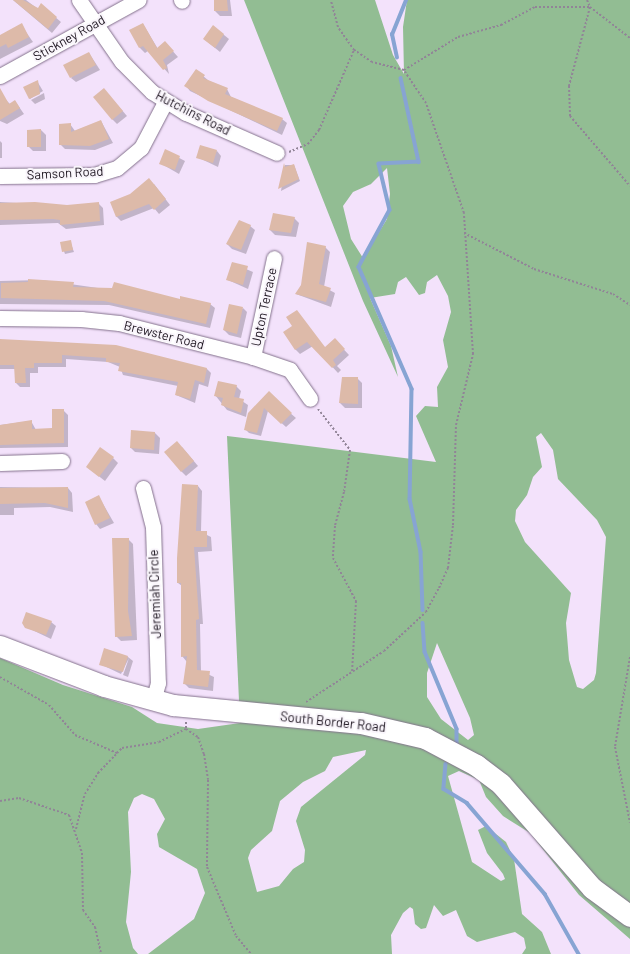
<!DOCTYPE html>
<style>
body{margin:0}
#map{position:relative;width:630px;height:954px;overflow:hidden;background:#f3e2fb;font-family:Barlow,sans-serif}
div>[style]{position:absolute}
.forest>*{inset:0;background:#92bd93}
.shadow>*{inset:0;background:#0003}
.stream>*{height:3.5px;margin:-1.75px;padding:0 1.75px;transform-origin:1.75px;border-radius:1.75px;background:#87a4d3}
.building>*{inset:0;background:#ddbaa9}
.path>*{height:2px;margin-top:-1px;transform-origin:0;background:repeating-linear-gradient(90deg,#918497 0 2px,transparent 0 4px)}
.roads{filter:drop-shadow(0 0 1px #83718c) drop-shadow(0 0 1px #83718c)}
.minor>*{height:15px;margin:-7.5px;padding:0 7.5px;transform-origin:7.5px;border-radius:7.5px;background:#fff}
.secondary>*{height:21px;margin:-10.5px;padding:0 10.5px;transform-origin:10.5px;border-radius:10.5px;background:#fff}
span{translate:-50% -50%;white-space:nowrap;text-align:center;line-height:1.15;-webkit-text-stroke:4px #f9f5fb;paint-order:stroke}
.street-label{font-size:13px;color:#1c141f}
</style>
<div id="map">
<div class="forest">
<i style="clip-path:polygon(evenodd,244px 0,375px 0,393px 55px,404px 74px,403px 27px,407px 0,630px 0,630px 939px,579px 895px,530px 833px,503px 816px,486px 797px,479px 780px,459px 771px,448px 776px,472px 862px,501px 881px,505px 879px,503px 874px,487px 853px,478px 830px,486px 826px,506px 842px,514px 859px,522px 914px,542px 932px,551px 954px,522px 954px,526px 948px,524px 938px,515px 932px,477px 942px,467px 936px,456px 910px,443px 916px,434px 905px,426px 928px,421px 929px,415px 924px,413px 909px,410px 907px,403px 913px,391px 935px,392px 954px,148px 954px,194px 919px,205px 893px,197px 869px,159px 847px,157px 834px,165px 819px,154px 799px,142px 794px,134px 798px,128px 812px,131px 872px,126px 922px,133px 948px,138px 954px,0 954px,0 658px,63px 685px,132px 707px,157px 723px,198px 729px,240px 723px,227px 436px,436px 462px,416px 416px,425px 406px,438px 407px,437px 387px,448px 367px,443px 340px,451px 312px,448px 296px,437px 275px,427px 282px,425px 293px,419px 295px,406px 277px,398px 282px,395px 294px,370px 298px,391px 346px,398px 377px,363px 301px,244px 0,387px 168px,390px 194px,387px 219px,363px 258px,351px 239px,343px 206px,353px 192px,371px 184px,387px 168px,244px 0,541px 433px,553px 450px,558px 479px,597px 520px,606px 537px,596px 673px,594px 680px,583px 689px,577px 687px,569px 660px,566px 623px,571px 593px,525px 542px,515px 521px,516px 510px,527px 495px,533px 477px,542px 467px,536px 437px,541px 433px,244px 0,437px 643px,470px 718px,474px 735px,468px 740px,441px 719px,427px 697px,427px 673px,437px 643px,244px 0,366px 750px,365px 755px,301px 807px,296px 821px,305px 850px,304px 862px,293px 869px,279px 886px,257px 892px,248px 858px,251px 850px,272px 831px,280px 801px,303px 782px,325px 771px,333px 757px,366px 750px)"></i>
</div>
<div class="shadow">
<i style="clip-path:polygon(13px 0,26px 0,38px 9px,41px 5px,61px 22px,52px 33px)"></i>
<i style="clip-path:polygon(215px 0,230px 0,232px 16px,220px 16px,215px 11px)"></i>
<i style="clip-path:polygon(143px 24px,158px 49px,170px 48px,178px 57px,167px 65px,169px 74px,148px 51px,145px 53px,140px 48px,131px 31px)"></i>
<i style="clip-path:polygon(21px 25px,33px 42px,0 59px,0 36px)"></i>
<i style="clip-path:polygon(213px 26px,229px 39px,220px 52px,204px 39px)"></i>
<i style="clip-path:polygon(89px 53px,100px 70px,76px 82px,71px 78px)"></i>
<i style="clip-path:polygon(196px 70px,209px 81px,227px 89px,231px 97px,282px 119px,287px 123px,282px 135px,190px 91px,186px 86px)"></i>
<i style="clip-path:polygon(37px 81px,43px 91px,30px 99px,24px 88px)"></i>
<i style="clip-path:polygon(44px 93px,45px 99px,35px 104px,31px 100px)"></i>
<i style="clip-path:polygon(108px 94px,127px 116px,117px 124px,112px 119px)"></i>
<i style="clip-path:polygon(6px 100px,10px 104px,15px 101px,24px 114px,7px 124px,0 121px,0 103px)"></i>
<i style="clip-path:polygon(101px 121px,113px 143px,95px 150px,65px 149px,60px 144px,70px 124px,75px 131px)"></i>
<i style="clip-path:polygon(41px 130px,46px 135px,46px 151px,33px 151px,28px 146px)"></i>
<i style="clip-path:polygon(0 141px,2px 143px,2px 158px,0 158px)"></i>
<i style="clip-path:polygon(166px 151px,185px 161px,179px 174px,160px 163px)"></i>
<i style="clip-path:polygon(217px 151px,221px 156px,218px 167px,197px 157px)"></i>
<i style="clip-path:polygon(285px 165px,294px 165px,300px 181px,281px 191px)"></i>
<i style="clip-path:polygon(154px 184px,170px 205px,159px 214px,154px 208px,121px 221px,116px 216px)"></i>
<i style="clip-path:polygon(0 202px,67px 206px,98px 203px,103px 208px,104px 225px,66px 229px,58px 223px,0 225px)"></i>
<i style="clip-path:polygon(294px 218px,299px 223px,296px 237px,275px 235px,270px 230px)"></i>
<i style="clip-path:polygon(250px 226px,255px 230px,246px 254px,232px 249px,227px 244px)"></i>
<i style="clip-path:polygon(70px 241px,74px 252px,65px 254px,61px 243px)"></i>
<i style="clip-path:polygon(325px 247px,330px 252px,324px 287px,335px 293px,331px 307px,296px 294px)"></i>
<i style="clip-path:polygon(232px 263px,253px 272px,248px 289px,228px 280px)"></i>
<i style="clip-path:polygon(42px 280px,210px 304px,215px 308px,210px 328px,109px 305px,0 304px,0 281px)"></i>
<i style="clip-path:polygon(243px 308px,247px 312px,241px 338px,229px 335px,224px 330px)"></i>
<i style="clip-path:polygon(293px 326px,326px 348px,335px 340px,349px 355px,337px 366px,341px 370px,338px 373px,313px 346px,300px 354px,295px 349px)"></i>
<i style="clip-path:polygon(0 340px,207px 369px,211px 373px,208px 387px,199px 384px,195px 403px,176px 395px,178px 386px,123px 375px,120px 367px,108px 362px,66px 359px,66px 367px,38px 367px,38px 373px,30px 373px,30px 387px,20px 387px,16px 383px,15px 369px,0 369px)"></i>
<i style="clip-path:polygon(357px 378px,362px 383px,362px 408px,345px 408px,340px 403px)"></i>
<i style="clip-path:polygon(236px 386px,241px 391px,239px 399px,248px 405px,246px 417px,227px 410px,215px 395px)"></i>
<i style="clip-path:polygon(268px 394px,296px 418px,286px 427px,268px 411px,261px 436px,249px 433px,245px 429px)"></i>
<i style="clip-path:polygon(63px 410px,68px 415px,68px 447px,0 448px,0 425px,31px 421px,36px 430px,53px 429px)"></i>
<i style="clip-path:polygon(132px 431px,155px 433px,160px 438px,159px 454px,135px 452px,131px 448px)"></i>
<i style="clip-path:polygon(182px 447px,198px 466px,186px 476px,181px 471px)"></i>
<i style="clip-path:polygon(113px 458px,118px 463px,105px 481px,87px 467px)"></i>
<i style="clip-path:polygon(198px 486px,202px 491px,201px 532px,211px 537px,212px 551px,198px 552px,203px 624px,200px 624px,201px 671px,214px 677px,213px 691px,189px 688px,184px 683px,187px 662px,182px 656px,182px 586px,178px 583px)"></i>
<i style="clip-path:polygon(0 487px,68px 488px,72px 493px,73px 512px,50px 507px,14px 508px,14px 515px,0 515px)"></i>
<i style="clip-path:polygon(99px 497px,114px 523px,100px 529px,96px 524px)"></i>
<i style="clip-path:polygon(128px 539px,133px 544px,137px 640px,121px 641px,116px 636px)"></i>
<i style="clip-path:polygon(51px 622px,56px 626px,51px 639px,26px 627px)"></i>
<i style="clip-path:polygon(105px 649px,128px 657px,133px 661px,128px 677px,123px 675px,129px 658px,121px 674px,100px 664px)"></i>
</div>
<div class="stream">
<i style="left:397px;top:58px;width:24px;rotate:-102deg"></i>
<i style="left:392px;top:35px;width:38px;rotate:-68deg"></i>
<i style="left:401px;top:78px;width:86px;rotate:77.9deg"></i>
<i style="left:419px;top:162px;width:40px;rotate:177.1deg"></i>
<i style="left:379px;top:164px;width:47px;rotate:76.6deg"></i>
<i style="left:390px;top:210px;width:65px;rotate:118.5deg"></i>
<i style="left:359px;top:267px;width:133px;rotate:66.5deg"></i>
<i style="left:412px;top:389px;width:110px;rotate:91deg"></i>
<i style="left:410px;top:499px;width:54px;rotate:78.3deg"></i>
<i style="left:421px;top:552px;width:58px;rotate:88deg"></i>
<i style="left:423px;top:623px;width:29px;rotate:86deg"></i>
<i style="left:425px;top:652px;width:83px;rotate:67.4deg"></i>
<i style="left:457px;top:729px;width:14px;rotate:90deg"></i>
<i style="left:446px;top:764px;width:25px;rotate:95deg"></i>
<i style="left:444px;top:789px;width:27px;rotate:31deg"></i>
<i style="left:467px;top:803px;width:120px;rotate:49.4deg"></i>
<i style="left:545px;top:894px;width:69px;rotate:60.5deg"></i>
</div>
<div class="building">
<i style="clip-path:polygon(13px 0,23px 0,38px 8px,41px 3px,57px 17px,48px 29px)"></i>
<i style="clip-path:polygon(214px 0,227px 0,228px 11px,214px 11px)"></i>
<i style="clip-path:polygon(22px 23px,29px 37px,8px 48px,6px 44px,0 47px,0 35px)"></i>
<i style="clip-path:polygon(143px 23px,157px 48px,165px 41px,174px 51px,163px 60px,167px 68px,163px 70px,143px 46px,139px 48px,129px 30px)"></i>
<i style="clip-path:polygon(213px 25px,224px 34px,215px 48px,203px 39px)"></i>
<i style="clip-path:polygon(89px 52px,96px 65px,70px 78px,63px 65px)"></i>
<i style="clip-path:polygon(196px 69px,205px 75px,203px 78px,228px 88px,225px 94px,283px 118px,277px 131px,208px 101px,184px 86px)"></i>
<i style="clip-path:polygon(38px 80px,40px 94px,29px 99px,23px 87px)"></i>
<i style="clip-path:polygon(0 88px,9px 104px,15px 100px,20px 108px,0 120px)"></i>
<i style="clip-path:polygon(104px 88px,123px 111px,112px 120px,93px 97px)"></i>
<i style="clip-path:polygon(101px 120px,109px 139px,90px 146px,59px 145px,59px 124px,71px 123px,71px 132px)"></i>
<i style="clip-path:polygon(41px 129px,41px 147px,27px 147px,27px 130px)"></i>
<i style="clip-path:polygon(200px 145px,217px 150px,213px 163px,196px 158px)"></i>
<i style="clip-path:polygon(165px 149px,180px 156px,175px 170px,159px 164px)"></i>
<i style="clip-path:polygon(284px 163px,285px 167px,294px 164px,299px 179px,278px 189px)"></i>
<i style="clip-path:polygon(149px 178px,166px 199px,154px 210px,149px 204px,116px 217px,110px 202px,130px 194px)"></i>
<i style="clip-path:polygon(35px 202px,67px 205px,99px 202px,100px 221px,60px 225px,60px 220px,53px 219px,0 220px,0 203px)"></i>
<i style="clip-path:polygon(273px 213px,295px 217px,291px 233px,269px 230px)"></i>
<i style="clip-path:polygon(239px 220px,251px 225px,241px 250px,226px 244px)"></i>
<i style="clip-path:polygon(71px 240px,73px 250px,62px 252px,60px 242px)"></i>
<i style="clip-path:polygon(307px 242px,326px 246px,319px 284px,331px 288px,326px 302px,295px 294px,301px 285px)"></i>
<i style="clip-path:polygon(232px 262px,248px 266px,243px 285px,226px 280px)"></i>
<i style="clip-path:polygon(28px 279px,74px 282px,73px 287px,112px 288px,114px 282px,180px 299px,180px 296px,211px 303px,206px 324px,104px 301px,1px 298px,1px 283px,28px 282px)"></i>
<i style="clip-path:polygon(229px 304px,243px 307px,237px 334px,223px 330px)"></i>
<i style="clip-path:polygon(297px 310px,325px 347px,335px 338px,345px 349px,333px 360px,336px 365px,332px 368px,307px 342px,295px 350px,283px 332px,292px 326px,286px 317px)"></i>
<i style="clip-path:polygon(0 339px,116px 345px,207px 368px,204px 383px,195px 380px,190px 399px,175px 395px,178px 382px,118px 371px,120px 363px,106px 362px,106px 358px,62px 355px,62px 363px,34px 363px,34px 368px,25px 368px,26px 383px,15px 383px,14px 365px,0 365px)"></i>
<i style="clip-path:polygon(342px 377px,358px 377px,358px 404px,339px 403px)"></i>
<i style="clip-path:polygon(218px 381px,237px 385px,234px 397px,244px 399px,241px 413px,221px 405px,223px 398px,214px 396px)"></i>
<i style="clip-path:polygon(269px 391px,292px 413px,281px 424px,264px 408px,257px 433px,244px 430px,248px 413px)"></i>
<i style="clip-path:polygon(52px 409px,64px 409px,64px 443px,0 445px,0 425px,32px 420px,32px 429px,52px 428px)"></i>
<i style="clip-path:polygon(131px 430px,155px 432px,154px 450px,130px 448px)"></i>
<i style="clip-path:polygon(177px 441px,194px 461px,181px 472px,164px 452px)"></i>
<i style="clip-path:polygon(100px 447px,114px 457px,99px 477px,86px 467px)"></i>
<i style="clip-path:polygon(182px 484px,198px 485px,196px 531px,207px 531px,207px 547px,194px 547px,199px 619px,196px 620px,197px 670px,210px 671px,208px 687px,183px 684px,187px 656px,181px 657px,181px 583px,177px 583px,177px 558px)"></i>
<i style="clip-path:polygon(68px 487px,68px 508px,45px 503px,0 504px,0 488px)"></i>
<i style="clip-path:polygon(99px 495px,110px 518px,95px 525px,85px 502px)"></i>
<i style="clip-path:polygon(112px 538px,129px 538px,128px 611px,132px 636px,115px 637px)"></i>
<i style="clip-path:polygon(26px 612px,52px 621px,46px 635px,25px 628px,22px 623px)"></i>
<i style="clip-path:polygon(104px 648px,128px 656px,123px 672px,99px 665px)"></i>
</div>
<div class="path">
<i style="left:587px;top:0;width:8px;rotate:67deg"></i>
<i style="left:590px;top:7px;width:82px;rotate:104.9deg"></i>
<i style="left:569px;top:86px;width:30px;rotate:88deg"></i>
<i style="left:570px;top:116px;width:92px;rotate:49.4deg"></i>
<i style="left:404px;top:70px;width:63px;rotate:-31.4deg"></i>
<i style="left:458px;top:37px;width:45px;rotate:-15.6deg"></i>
<i style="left:501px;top:25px;width:38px;rotate:-28deg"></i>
<i style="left:535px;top:7px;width:55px"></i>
<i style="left:590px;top:7px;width:51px;rotate:37.8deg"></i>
<i style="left:289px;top:152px;width:21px;rotate:-23deg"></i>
<i style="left:308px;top:144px;width:18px;rotate:-52deg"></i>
<i style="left:319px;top:130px;width:87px;rotate:-66.4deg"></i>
<i style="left:464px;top:233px;width:79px;rotate:27.2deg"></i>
<i style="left:534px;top:269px;width:83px;rotate:17.6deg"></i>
<i style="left:613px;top:294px;width:20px;rotate:33deg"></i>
<i style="left:318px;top:409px;width:52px;rotate:52deg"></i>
<i style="left:350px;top:450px;width:42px;rotate:98.1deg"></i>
<i style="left:344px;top:492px;width:35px;rotate:105deg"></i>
<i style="left:335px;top:526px;width:32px;rotate:94deg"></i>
<i style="left:333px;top:558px;width:49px;rotate:61.9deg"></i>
<i style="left:356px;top:601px;width:71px;rotate:93.2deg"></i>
<i style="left:630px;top:657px;width:91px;rotate:99.5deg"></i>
<i style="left:615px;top:747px;width:77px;rotate:78.8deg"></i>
<i style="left:0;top:677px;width:56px;rotate:29.7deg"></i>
<i style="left:49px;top:705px;width:40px;rotate:49deg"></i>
<i style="left:75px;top:735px;width:46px;rotate:23.2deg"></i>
<i style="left:306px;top:702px;width:93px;rotate:-33.2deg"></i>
<i style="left:384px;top:651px;width:57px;rotate:-42.9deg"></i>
<i style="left:426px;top:612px;width:27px;rotate:-62deg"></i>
<i style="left:439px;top:588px;width:22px;rotate:-66deg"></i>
<i style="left:448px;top:568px;width:43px;rotate:-83.4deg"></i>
<i style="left:453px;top:525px;width:100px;rotate:-88.3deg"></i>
<i style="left:456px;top:425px;width:73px;rotate:-76.5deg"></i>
<i style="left:473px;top:354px;width:141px;rotate:-93.7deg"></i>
<i style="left:464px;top:213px;width:116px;rotate:-109.1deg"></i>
<i style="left:426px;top:103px;width:40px;rotate:-124deg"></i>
<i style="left:404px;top:70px;width:33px;rotate:-166deg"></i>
<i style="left:372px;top:62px;width:22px;rotate:-146deg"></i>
<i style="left:354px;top:50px;width:28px;rotate:-125deg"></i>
<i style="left:338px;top:27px;width:28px;rotate:-105deg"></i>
<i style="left:186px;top:722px;width:7px;rotate:90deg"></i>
<i style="left:186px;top:729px;width:14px;rotate:34deg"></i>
<i style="left:198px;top:737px;width:18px;rotate:71deg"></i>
<i style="left:204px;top:754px;width:26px;rotate:81deg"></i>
<i style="left:208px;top:780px;width:87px;rotate:90.7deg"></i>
<i style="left:207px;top:867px;width:75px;rotate:67.2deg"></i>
<i style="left:236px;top:936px;width:23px;rotate:50deg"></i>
<i style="left:0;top:801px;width:19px;rotate:-9deg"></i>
<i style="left:19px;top:798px;width:53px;rotate:18.8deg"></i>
<i style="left:69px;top:815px;width:40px;rotate:71.1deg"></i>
<i style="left:82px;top:853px;width:57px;rotate:89deg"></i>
<i style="left:83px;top:910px;width:21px;rotate:55deg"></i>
<i style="left:95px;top:927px;width:28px;rotate:77deg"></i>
<i style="left:76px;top:829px;width:36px;rotate:-76deg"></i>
<i style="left:85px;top:794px;width:25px;rotate:-58deg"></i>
<i style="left:98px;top:773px;width:28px;rotate:-46deg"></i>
<i style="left:117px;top:753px;width:7px;rotate:-45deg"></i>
<i style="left:122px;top:748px;width:37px;rotate:-9deg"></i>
<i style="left:159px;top:742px;width:30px;rotate:-26deg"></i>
</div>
<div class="roads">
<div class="minor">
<i style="left:79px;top:0;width:75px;rotate:55.3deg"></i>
<i style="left:122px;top:62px;width:42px;rotate:45deg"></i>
<i style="left:152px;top:92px;width:40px;rotate:32deg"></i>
<i style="left:186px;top:113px;width:99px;rotate:23.7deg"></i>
<i style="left:181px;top:0;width:1px;rotate:45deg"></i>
<i style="left:0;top:76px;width:158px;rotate:-28.8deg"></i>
<i style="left:0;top:176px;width:94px;rotate:-0.6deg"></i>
<i style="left:94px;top:175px;width:24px;rotate:-17deg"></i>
<i style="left:117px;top:168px;width:31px;rotate:-40deg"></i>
<i style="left:141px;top:148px;width:52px;rotate:-62.4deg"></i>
<i style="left:0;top:318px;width:81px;rotate:0.7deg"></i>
<i style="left:81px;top:319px;width:38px;rotate:6deg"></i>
<i style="left:119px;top:323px;width:138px;rotate:14.2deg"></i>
<i style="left:253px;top:357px;width:39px;rotate:19deg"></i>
<i style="left:290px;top:370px;width:35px;rotate:55deg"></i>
<i style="left:253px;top:357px;width:101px;rotate:-78deg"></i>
<i style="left:0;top:463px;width:62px;rotate:-1.8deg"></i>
<i style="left:143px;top:488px;width:40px;rotate:75.6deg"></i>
<i style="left:153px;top:527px;width:156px;rotate:88.2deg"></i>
<i style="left:158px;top:683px;width:18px;rotate:106deg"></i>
</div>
<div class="secondary">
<i style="left:0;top:646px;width:111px;rotate:21deg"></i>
<i style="left:104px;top:686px;width:72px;rotate:15.4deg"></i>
<i style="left:173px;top:705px;width:189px;rotate:5.5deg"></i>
<i style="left:361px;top:723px;width:66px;rotate:13.2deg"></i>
<i style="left:425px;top:738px;width:58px;rotate:27.9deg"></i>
<i style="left:476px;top:765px;width:31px;rotate:37deg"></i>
<i style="left:501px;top:784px;width:138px;rotate:48.8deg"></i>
<i style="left:592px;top:888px;width:47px;rotate:36.4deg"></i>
</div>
</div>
<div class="street-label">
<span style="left:69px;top:38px;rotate:-29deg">Stickney Road</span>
<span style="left:193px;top:113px;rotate:27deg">Hutchins Road</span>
<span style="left:65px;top:173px;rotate:-3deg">Samson Road</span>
<span style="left:264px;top:307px;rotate:-78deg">Upton Terrace</span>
<span style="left:164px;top:335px;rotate:14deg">Brewster Road</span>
<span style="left:155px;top:594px;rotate:-92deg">Jeremiah Circle</span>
<span style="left:333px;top:722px;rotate:6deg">South Border Road</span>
</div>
</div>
